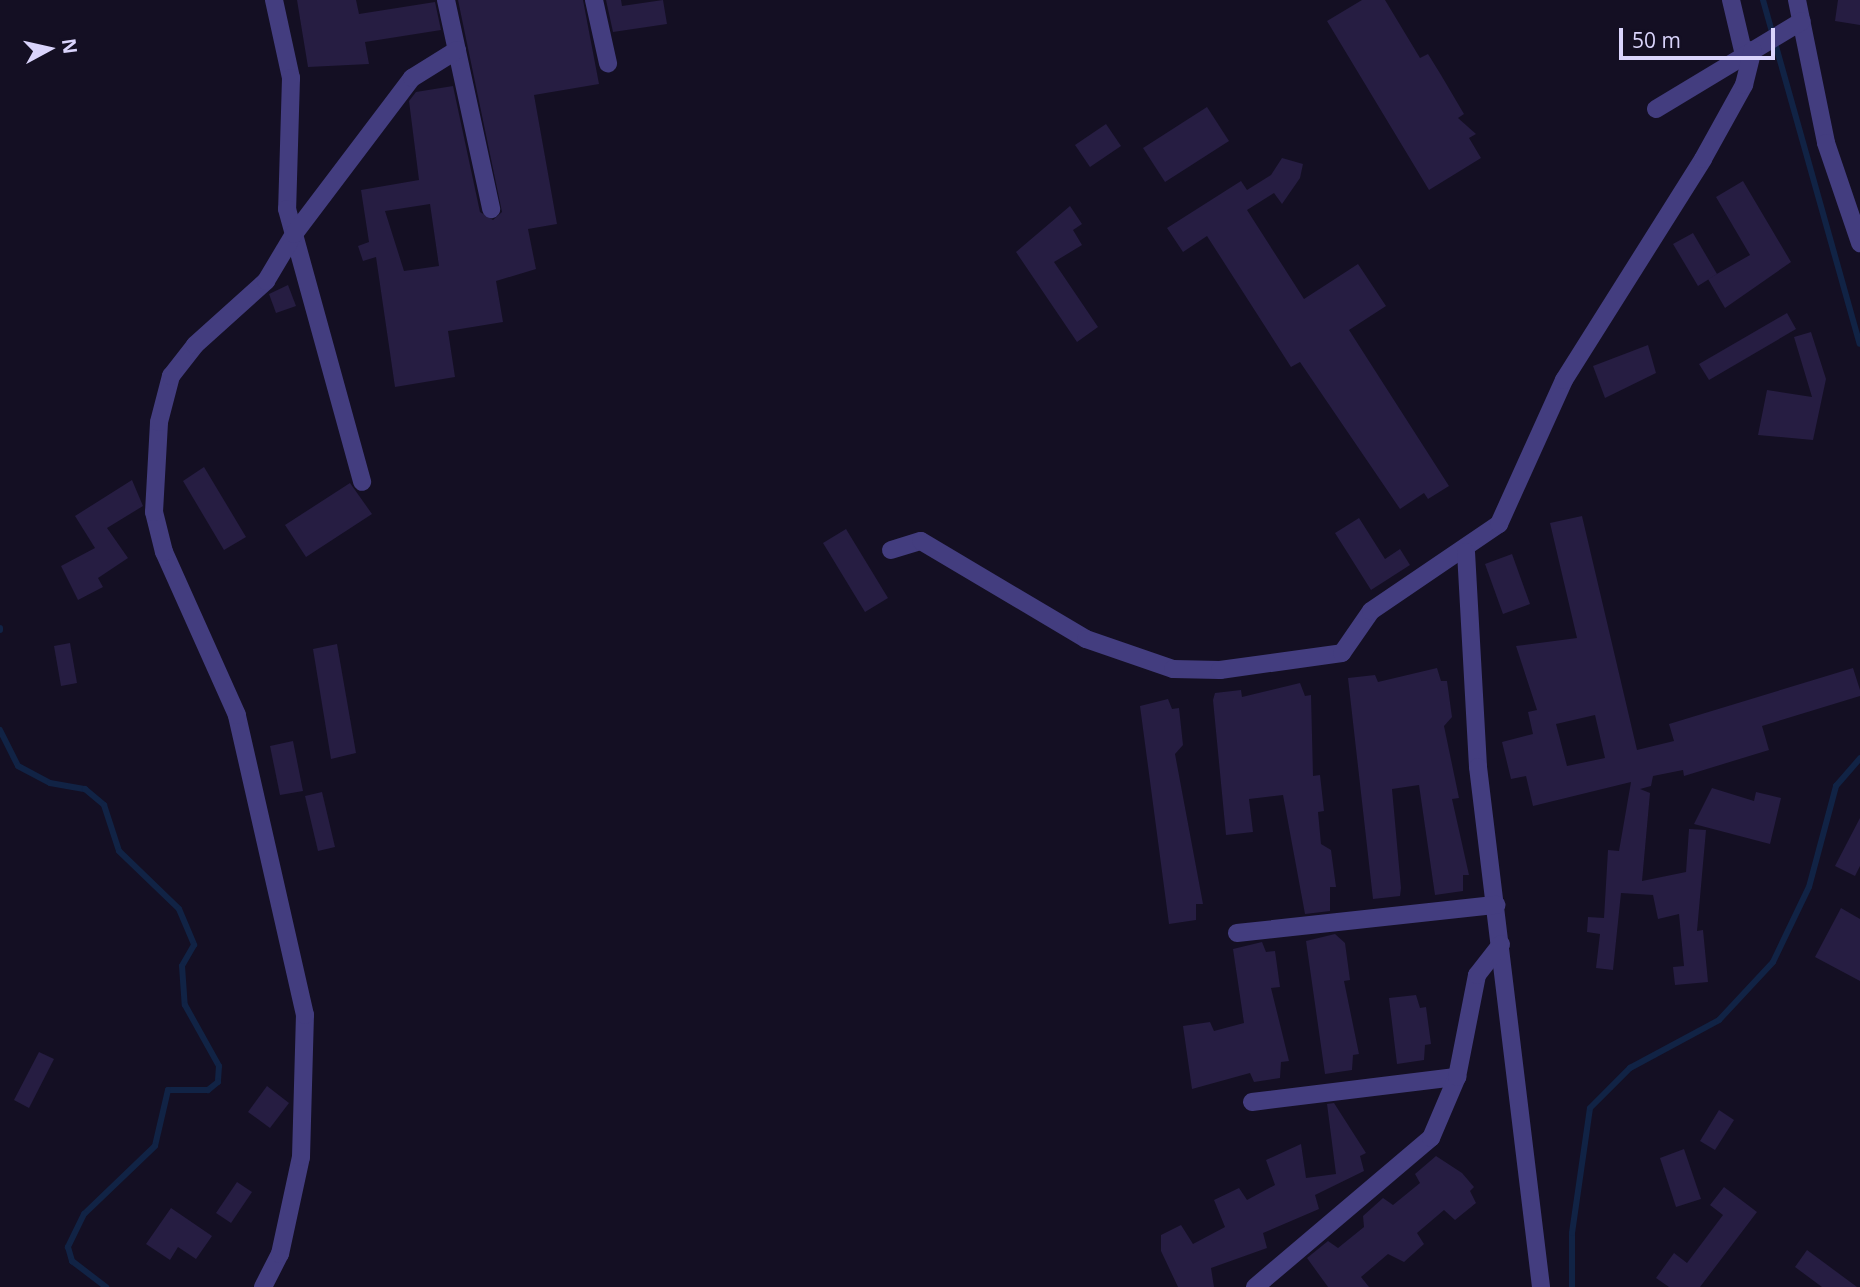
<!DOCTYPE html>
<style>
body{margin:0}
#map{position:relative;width:1860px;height:1287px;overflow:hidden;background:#140f23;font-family:"Open Sans",sans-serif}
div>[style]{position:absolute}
.stream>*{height:6px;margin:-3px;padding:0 3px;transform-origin:3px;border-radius:3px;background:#112345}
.building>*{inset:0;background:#261d42}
.minor>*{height:18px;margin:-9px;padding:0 9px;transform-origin:9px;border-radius:9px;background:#433d7f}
span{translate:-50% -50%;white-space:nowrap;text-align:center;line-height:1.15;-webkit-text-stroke:5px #140f23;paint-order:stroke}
.north{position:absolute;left:14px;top:14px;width:70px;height:70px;-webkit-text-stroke:5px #140f23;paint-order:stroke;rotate:82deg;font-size:19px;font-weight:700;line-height:28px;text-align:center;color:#dad4fc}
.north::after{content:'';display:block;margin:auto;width:24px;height:32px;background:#dad4fc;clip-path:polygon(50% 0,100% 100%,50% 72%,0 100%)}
.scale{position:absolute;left:1619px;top:28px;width:156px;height:32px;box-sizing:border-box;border:4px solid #dad4fc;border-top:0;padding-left:9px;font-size:21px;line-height:24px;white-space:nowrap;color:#dad4fc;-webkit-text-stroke:5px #140f23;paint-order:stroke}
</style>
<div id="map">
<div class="stream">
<i style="left:1763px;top:0;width:357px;rotate:74.3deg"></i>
<i style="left:0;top:628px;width:2px;rotate:90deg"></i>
<i style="left:0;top:730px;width:40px;rotate:63.4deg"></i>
<i style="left:18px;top:766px;width:36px;rotate:28deg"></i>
<i style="left:50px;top:783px;width:36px;rotate:10deg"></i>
<i style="left:85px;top:789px;width:25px;rotate:40deg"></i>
<i style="left:104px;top:805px;width:48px;rotate:71.9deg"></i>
<i style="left:119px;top:851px;width:83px;rotate:44deg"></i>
<i style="left:179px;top:909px;width:39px;rotate:67deg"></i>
<i style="left:194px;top:945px;width:24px;rotate:120deg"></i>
<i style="left:182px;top:966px;width:39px;rotate:86deg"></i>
<i style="left:185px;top:1005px;width:70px;rotate:60.9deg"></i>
<i style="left:219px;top:1066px;width:16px;rotate:94deg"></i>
<i style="left:218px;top:1082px;width:13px;rotate:141deg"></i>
<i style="left:208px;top:1090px;width:40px;rotate:180deg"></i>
<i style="left:168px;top:1090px;width:57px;rotate:103.1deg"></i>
<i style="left:155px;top:1146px;width:98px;rotate:136.2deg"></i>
<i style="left:84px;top:1214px;width:37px;rotate:116deg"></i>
<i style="left:68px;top:1247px;width:15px;rotate:74deg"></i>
<i style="left:72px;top:1261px;width:43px;rotate:37.4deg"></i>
<i style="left:1572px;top:1287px;width:54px;rotate:-90deg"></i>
<i style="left:1572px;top:1233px;width:126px;rotate:-81.8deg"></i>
<i style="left:1590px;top:1108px;width:57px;rotate:-45deg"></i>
<i style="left:1630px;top:1068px;width:101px;rotate:-28.3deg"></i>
<i style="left:1719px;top:1020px;width:79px;rotate:-47deg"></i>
<i style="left:1773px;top:962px;width:83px;rotate:-64.4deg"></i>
<i style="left:1809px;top:887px;width:105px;rotate:-75deg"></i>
<i style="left:1836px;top:786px;width:37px;rotate:-49deg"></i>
</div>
<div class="building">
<i style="clip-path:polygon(297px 0,356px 0,359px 14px,435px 2px,441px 30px,365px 42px,369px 64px,308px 67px)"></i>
<i style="clip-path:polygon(evenodd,458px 0,583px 0,599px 84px,534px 95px,557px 224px,528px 229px,536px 269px,496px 281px,503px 322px,448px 331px,455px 377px,395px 387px,376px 257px,363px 261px,358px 246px,369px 242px,361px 190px,419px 180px,409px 101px,416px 92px,453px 86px,480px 212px,493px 220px,502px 212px,458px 0,430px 204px,439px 266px,404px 271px,385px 211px,430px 204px)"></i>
<i style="clip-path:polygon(606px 0,621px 0,622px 6px,663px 0,667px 24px,613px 32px)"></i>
<i style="clip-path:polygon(1362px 0,1385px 0,1420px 58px,1428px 54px,1441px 75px,1464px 114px,1458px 118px,1476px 134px,1469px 138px,1481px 158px,1429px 190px,1327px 21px)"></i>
<i style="clip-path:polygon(1838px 0,1860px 0,1860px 25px,1835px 21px)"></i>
<i style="clip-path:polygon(1207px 107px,1229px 141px,1165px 182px,1143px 148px)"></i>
<i style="clip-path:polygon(1106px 124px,1121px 146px,1090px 167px,1075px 145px)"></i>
<i style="clip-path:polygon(1282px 158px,1303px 164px,1300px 178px,1282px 204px,1274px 193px,1247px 210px,1304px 299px,1358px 264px,1386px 306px,1349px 330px,1449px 486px,1428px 499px,1424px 493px,1400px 509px,1300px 362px,1291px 367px,1207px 236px,1183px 252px,1167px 228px,1241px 181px,1247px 190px,1271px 175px)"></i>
<i style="clip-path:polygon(1743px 181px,1791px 262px,1725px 308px,1708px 279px,1750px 255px,1716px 197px)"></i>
<i style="clip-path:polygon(1070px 206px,1082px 224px,1073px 230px,1082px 245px,1054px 262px,1098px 327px,1077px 342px,1016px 252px)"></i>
<i style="clip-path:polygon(1693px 233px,1717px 274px,1698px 286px,1673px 244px)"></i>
<i style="clip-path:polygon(288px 285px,296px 306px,276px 313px,269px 294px)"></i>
<i style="clip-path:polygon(1787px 313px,1796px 329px,1709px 380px,1699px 364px)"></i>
<i style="clip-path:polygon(1811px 332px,1826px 379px,1813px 440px,1758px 435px,1767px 390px,1812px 397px,1794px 337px)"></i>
<i style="clip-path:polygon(1648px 345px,1656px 373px,1605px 398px,1593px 366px)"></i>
<i style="clip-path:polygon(204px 467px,246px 537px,224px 550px,183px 481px)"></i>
<i style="clip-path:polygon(132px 480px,143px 506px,107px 528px,128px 558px,98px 578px,103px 587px,78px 600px,61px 566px,95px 548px,75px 516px)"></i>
<i style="clip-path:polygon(350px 483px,372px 514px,306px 557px,285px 525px)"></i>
<i style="clip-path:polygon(evenodd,1582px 516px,1637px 750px,1674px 741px,1669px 724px,1853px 668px,1860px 690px,1860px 696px,1762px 726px,1769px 750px,1684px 776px,1683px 770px,1653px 776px,1651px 786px,1640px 789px,1650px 793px,1642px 881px,1686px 872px,1689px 829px,1706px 830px,1697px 931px,1703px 930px,1708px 982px,1675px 985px,1673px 967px,1684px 966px,1679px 914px,1658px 919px,1653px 895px,1621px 893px,1613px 970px,1596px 968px,1600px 934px,1587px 932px,1588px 917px,1604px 918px,1608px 850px,1619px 851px,1631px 782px,1533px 806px,1526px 776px,1511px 779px,1502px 742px,1533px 734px,1528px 712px,1537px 710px,1516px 646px,1577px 638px,1550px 523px,1582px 516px,1595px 715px,1605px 758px,1567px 766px,1556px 724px,1595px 715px)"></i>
<i style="clip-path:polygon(1359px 518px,1385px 559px,1400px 549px,1410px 565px,1371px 590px,1335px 533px)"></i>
<i style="clip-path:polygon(846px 529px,888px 598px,865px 612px,823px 543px)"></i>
<i style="clip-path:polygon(1512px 554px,1530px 604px,1503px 614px,1485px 564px)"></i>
<i style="clip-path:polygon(70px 643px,77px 683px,61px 686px,54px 646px)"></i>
<i style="clip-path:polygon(337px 644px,356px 753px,331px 759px,313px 649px)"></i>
<i style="clip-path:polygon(1437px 668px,1441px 681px,1447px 681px,1452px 717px,1444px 726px,1459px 798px,1452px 799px,1469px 875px,1463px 875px,1463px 891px,1435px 895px,1419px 785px,1392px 789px,1401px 888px,1400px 896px,1373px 899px,1348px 678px,1375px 675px,1378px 682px)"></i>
<i style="clip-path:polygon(1300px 683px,1305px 696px,1311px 695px,1313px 776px,1320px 775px,1324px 811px,1318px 812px,1321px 844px,1331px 850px,1336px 887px,1330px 887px,1330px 911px,1305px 914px,1283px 795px,1249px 799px,1253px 832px,1226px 835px,1213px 700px,1215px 693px,1241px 690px,1242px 697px)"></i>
<i style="clip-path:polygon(1168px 699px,1172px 709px,1179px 708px,1183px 745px,1175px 754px,1203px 904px,1196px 904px,1196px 920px,1169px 924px,1140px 706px)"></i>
<i style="clip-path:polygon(293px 741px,303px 791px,280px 795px,270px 746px)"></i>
<i style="clip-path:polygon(1712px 788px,1754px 801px,1756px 792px,1781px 798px,1770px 844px,1694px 824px)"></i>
<i style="clip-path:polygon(322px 792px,335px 847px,318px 851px,305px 796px)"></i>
<i style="clip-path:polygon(1860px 818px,1860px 866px,1855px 876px,1835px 866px)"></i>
<i style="clip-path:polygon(1841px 908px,1860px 919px,1860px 981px,1815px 957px)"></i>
<i style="clip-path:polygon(1335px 934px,1345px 943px,1350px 980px,1344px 981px,1359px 1054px,1353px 1055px,1352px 1070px,1325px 1074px,1306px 941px)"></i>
<i style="clip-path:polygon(1262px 942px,1266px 952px,1275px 951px,1280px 987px,1271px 988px,1289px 1061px,1281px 1062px,1280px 1078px,1254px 1082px,1250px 1073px,1192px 1089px,1183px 1026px,1210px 1022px,1214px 1031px,1244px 1023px,1233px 949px)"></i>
<i style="clip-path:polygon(1416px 995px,1420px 1008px,1426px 1007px,1431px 1044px,1425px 1045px,1424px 1060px,1397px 1064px,1389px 998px)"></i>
<i style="clip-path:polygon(39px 1052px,54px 1059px,29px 1108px,14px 1100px)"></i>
<i style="clip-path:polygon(267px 1086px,289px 1103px,270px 1128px,248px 1112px)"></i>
<i style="clip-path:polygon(1334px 1103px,1366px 1153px,1360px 1156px,1364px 1171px,1315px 1195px,1319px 1209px,1263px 1233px,1267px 1248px,1211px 1268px,1214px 1287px,1178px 1287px,1161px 1251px,1161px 1235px,1181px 1225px,1193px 1244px,1225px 1227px,1214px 1200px,1239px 1188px,1247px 1200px,1275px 1185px,1266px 1160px,1301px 1144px,1306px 1178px,1336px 1174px,1327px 1104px)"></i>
<i style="clip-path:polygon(1719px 1110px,1734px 1120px,1715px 1150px,1700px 1141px)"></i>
<i style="clip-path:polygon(1684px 1149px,1701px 1199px,1676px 1207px,1660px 1158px)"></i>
<i style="clip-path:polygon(1436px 1156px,1462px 1173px,1474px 1187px,1470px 1191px,1476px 1203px,1455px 1220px,1444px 1210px,1417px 1233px,1424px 1244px,1404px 1262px,1388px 1254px,1361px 1277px,1369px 1287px,1328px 1287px,1307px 1258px,1328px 1241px,1338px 1248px,1364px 1227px,1363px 1216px,1383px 1198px,1393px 1205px,1420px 1183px,1415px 1174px)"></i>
<i style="clip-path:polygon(237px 1182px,252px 1192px,231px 1223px,216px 1213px)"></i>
<i style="clip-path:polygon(1724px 1187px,1757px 1212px,1700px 1287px,1669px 1287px,1656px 1278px,1674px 1253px,1687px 1263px,1723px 1215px,1710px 1205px)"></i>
<i style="clip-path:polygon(171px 1208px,212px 1236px,196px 1259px,178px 1247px,170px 1260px,146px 1244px)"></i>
<i style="clip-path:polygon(1807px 1250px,1857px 1287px,1822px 1287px,1795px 1267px)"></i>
</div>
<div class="minor">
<i style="left:274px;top:0;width:80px;rotate:77.7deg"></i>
<i style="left:291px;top:78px;width:131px;rotate:91.7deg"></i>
<i style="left:287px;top:209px;width:283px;rotate:74.6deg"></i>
<i style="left:446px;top:0;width:214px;rotate:77.8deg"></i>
<i style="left:594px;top:0;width:65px;rotate:77.5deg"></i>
<i style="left:1731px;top:0;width:57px;rotate:76.7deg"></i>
<i style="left:1797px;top:0;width:146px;rotate:78.5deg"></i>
<i style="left:1826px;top:143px;width:106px;rotate:71.2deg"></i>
<i style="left:1656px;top:109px;width:170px;rotate:-31.1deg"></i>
<i style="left:891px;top:550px;width:31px;rotate:-17deg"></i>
<i style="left:921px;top:541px;width:192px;rotate:30.7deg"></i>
<i style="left:1086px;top:639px;width:92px;rotate:19deg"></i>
<i style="left:1173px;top:669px;width:47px;rotate:1.2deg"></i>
<i style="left:1220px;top:670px;width:123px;rotate:-7.9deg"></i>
<i style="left:1342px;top:653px;width:51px;rotate:-55.4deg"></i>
<i style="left:1371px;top:611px;width:155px;rotate:-34.2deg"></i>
<i style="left:1499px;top:524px;width:158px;rotate:-65.7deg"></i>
<i style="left:1564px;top:380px;width:261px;rotate:-57.8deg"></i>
<i style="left:1703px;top:159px;width:85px;rotate:-61deg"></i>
<i style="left:1744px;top:85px;width:36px;rotate:-76deg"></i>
<i style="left:1466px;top:552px;width:215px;rotate:86.8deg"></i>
<i style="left:1478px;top:767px;width:524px;rotate:83.09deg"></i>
<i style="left:1237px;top:933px;width:261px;rotate:-6.2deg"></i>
<i style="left:1252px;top:1102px;width:207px;rotate:-7deg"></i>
<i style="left:263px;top:1287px;width:37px;rotate:-63deg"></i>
<i style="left:280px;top:1254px;width:99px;rotate:-77.8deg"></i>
<i style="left:301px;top:1157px;width:142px;rotate:-88.4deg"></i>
<i style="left:305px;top:1015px;width:308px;rotate:-102.8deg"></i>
<i style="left:237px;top:715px;width:179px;rotate:-114.1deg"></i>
<i style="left:164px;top:552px;width:41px;rotate:-104deg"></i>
<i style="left:154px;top:512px;width:90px;rotate:-86.8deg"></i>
<i style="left:159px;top:422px;width:48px;rotate:-75.4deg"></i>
<i style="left:171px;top:376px;width:39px;rotate:-52deg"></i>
<i style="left:195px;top:345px;width:96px;rotate:-42deg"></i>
<i style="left:266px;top:281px;width:55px;rotate:-59.2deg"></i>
<i style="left:294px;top:234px;width:196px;rotate:-52.9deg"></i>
<i style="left:412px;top:78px;width:53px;rotate:-31.9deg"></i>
<i style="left:1255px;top:1287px;width:231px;rotate:-40.3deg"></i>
<i style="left:1431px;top:1138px;width:66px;rotate:-66.9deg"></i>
<i style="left:1457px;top:1077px;width:104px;rotate:-78.9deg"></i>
<i style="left:1477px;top:975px;width:39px;rotate:-52deg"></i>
</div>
<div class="north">N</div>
<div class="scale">50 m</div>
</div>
